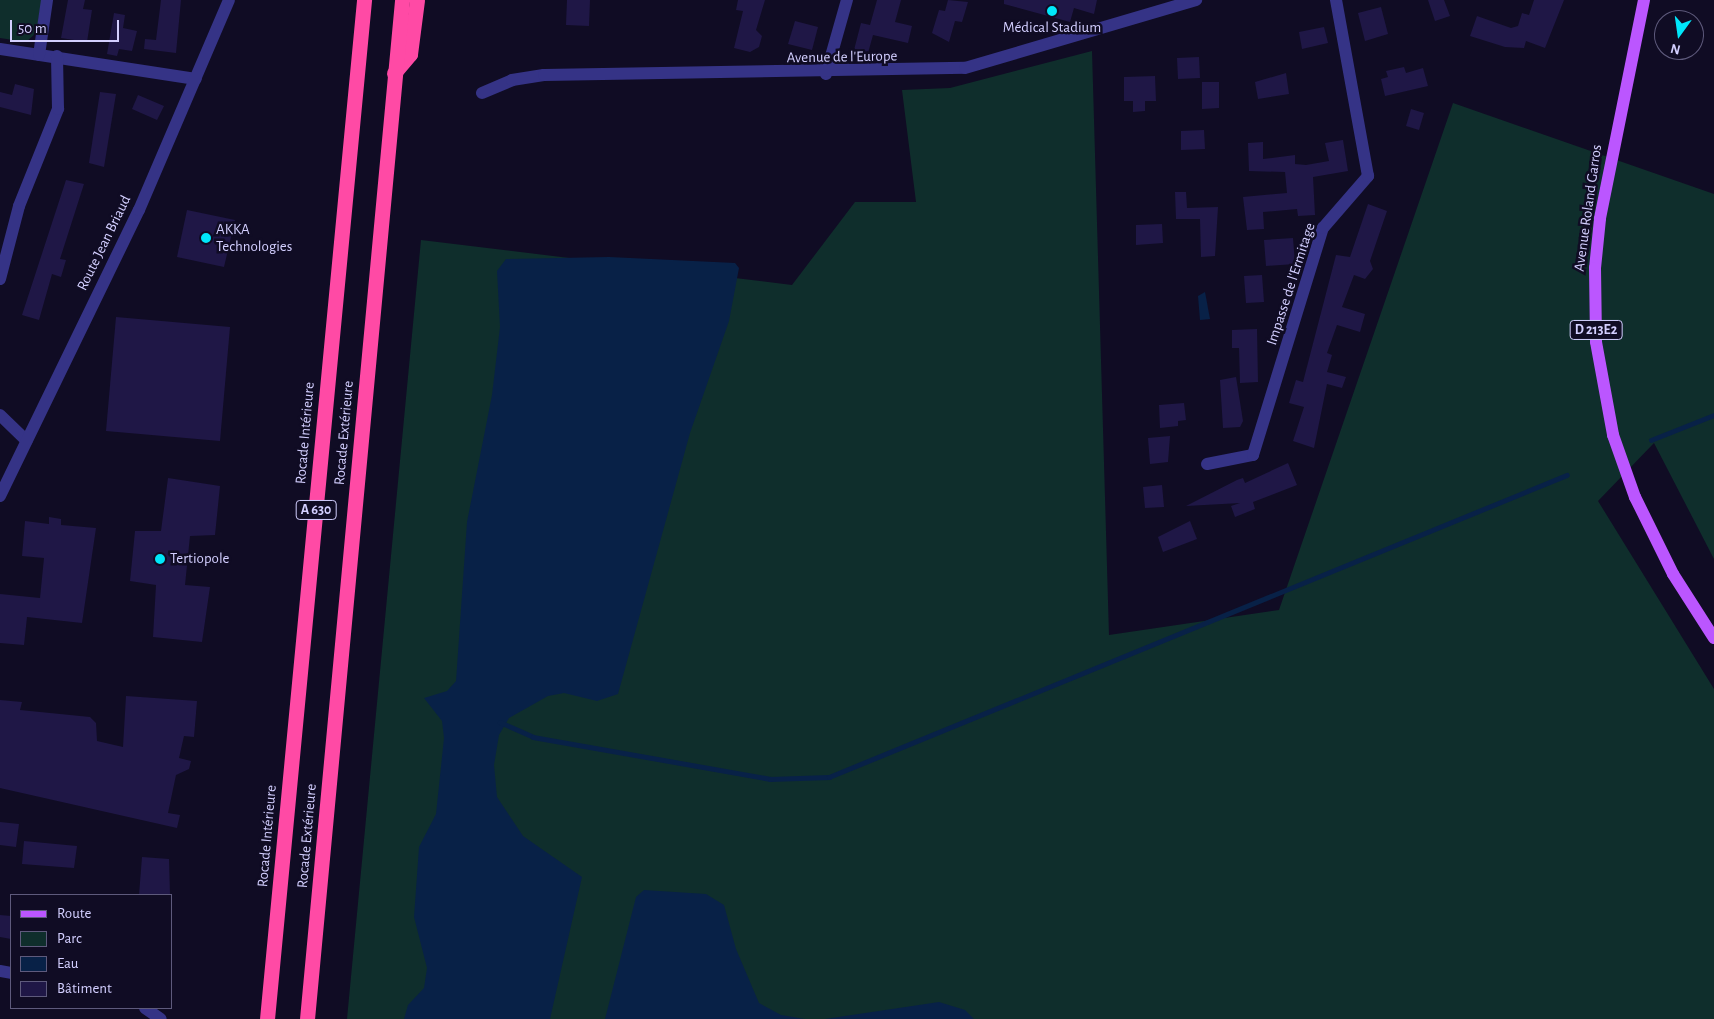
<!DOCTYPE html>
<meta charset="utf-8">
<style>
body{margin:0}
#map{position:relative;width:1714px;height:1019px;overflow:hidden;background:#100c24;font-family:"Alegreya Sans",sans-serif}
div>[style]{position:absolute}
.green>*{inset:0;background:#0f2e2c}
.water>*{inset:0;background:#082147}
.stream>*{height:4.5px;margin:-2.25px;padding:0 2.25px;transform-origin:2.25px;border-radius:2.25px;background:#082147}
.building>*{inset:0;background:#1f1746}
.minor>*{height:12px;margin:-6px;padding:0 6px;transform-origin:6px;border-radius:6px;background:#353386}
.major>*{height:12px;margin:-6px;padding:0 6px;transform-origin:6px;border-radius:6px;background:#bb56ff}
.highway>*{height:15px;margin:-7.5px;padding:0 7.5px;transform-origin:7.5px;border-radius:7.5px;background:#ff4aa5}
.dots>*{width:14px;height:14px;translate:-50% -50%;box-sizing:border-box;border:2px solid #100c24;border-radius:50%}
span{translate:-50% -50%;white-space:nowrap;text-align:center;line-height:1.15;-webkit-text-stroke:5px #100c24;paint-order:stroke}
.shield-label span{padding:1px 4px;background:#100c24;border:1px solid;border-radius:4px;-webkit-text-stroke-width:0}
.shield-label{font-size:14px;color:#d3cfff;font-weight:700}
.poi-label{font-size:15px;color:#d3cfff}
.left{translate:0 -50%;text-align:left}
.street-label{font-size:15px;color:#d3cfff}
.legend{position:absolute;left:10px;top:894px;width:162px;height:115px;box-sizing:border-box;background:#100c24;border:1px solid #5e5a7c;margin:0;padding:6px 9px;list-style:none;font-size:15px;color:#d3cfff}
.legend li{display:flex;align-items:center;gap:10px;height:25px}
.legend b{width:25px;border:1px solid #5e5a7c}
.north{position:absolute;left:1654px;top:10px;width:50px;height:50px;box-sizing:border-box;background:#100c24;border:1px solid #5e5a7c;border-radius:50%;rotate:194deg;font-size:14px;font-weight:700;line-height:20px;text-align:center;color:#d3cfff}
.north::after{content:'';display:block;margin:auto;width:18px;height:22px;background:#00e7fa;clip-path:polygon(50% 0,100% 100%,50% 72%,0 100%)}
.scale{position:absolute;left:10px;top:20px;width:109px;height:22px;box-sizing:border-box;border:2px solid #d3cfff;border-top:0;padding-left:6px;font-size:15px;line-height:18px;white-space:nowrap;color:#d3cfff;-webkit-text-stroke:4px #100c24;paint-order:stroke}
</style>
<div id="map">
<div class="green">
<i style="clip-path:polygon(0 0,42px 0,36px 33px,26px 42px,0 38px)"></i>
<i style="clip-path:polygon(1092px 51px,1109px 635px,1279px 610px,1453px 103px,1714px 194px,1714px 559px,1654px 443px,1598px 501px,1714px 689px,1714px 1019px,347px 1019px,421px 240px,792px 285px,855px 202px,916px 202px,902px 90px,950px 88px)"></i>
</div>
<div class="water">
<i style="clip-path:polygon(609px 257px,735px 263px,739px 268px,729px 321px,690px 433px,618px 694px,597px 701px,564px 693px,548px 696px,509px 718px,499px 735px,494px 765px,497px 797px,523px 836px,582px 877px,550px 1019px,404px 1019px,408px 1005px,424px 988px,427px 968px,414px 917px,419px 847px,436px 814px,444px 738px,442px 721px,424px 698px,447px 691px,456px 681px,467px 522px,492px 395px,500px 327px,497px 271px,506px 259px)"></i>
<i style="clip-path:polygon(1205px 292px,1210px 319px,1200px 320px,1198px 296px)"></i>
<i style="clip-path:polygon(644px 890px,706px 894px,724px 905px,736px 949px,759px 1003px,781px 1015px,805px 1019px,605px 1019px,636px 897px)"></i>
<i style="clip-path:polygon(939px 1002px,965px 1010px,974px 1019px,825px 1019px)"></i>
</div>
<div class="stream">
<i style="left:1651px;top:440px;width:68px;rotate:-21.6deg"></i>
<i style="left:500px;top:722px;width:36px;rotate:24deg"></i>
<i style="left:533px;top:737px;width:241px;rotate:10deg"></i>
<i style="left:770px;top:779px;width:59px;rotate:-1.9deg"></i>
<i style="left:829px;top:777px;width:797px;rotate:-22.26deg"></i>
</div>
<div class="building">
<i style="clip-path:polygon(68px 0,85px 0,83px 9px,92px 10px,87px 42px,61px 38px)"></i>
<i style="clip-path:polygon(161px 0,181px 0,176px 53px,144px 49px,145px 39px,156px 40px)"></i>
<i style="clip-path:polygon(567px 0,590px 0,589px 26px,566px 25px)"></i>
<i style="clip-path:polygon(738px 0,765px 0,756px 30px,762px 36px,759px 47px,750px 52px,734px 48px,743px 11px,736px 10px)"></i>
<i style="clip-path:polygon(877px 0,901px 0,895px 22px,912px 26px,908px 43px,873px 35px,868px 53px,854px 50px,861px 23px,870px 25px)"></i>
<i style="clip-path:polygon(948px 0,968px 2px,962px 22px,955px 21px,949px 42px,932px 33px,939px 10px,945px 11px)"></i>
<i style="clip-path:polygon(1004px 0,1097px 0,1094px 14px,1074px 8px,1070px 22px,1004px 4px)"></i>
<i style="clip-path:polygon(1428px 0,1444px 0,1450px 16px,1435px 21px)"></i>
<i style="clip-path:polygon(1534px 0,1564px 0,1545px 48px,1526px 41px,1524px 48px,1505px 47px,1470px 36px,1477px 16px,1511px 28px,1518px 26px,1522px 13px,1529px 15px)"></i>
<i style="clip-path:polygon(1381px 7px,1388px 34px,1365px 41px,1358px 13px)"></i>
<i style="clip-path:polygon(114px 13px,125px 15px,123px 28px,137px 31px,132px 51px,119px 49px,117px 56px,107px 54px)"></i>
<i style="clip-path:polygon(795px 21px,818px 27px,812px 50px,788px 44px)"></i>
<i style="clip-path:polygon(1324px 27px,1328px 43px,1302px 49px,1299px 32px)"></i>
<i style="clip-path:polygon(1199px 57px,1200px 78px,1178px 79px,1177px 58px)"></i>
<i style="clip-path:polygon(1404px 67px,1406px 73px,1423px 68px,1428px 86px,1385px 96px,1381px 79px,1388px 77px,1386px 71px)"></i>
<i style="clip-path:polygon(1286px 73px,1289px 94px,1258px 99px,1255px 82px)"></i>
<i style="clip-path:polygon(1155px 76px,1156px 101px,1145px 101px,1145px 111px,1133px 112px,1133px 101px,1124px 101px,1124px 77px)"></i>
<i style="clip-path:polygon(1202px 82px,1219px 82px,1219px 108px,1202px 109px)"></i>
<i style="clip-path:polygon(15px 84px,34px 89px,31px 115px,0 107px,0 92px,12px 95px)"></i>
<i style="clip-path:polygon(100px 92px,116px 94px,104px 167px,89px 163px)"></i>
<i style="clip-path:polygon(138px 95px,164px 106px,157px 120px,132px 109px)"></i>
<i style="clip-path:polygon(1411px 109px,1424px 113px,1419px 130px,1406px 126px)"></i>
<i style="clip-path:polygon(1204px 130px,1205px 149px,1181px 150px,1181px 131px)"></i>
<i style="clip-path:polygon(1343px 140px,1348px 171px,1313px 177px,1315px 215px,1298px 216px,1297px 209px,1263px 212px,1264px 229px,1247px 230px,1243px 197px,1287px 193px,1285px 172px,1249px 171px,1248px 143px,1263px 142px,1263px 159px,1295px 155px,1295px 164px,1306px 165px,1329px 161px,1325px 143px)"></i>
<i style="clip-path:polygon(66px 180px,84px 184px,60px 259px,66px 260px,61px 277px,52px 274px,39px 320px,22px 315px)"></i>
<i style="clip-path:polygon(1175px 192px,1186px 192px,1187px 208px,1218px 207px,1215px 256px,1201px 257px,1200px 219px,1176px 219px)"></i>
<i style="clip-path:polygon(1368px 204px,1387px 211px,1370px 261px,1373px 269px,1365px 279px,1354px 275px,1342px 307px,1365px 314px,1360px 332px,1337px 325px,1327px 353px,1332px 355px,1327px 372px,1346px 377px,1342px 388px,1327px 384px,1314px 448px,1293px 441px,1304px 407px,1289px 403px,1296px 380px,1303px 382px,1336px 255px,1350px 257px)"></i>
<i style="clip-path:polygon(187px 210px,235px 220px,224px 267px,177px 257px)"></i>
<i style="clip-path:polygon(1162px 224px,1163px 243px,1136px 245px,1136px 225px)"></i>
<i style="clip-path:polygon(1293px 238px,1295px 264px,1266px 266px,1264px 240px)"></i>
<i style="clip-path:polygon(1262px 275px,1264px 302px,1246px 303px,1244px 276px)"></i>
<i style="clip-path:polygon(116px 317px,230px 327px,220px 441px,106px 431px)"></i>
<i style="clip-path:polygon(1257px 329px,1258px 382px,1240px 383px,1239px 348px,1232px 348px,1232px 330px)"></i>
<i style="clip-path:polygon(1236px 377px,1243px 421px,1240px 427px,1223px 428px,1220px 380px)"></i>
<i style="clip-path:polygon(1184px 403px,1186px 420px,1178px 421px,1178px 426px,1160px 428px,1159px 405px)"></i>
<i style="clip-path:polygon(1170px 436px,1168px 462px,1150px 464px,1148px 438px)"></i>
<i style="clip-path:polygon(1288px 463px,1297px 485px,1253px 502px,1255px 509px,1235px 517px,1231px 506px,1240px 503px,1186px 506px,1237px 480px,1243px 478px,1245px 483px)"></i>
<i style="clip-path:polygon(168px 478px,220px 486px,215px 535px,190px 536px,185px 585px,210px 587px,202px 642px,153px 637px,156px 585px,130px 581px,135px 531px,161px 531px)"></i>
<i style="clip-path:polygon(1162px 485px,1164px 507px,1145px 508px,1143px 487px)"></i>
<i style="clip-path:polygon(49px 517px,61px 519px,61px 525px,96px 528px,82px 623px,27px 617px,24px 645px,0 643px,0 594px,40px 598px,44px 558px,22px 556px,25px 521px,49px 524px)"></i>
<i style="clip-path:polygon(1190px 521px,1197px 539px,1163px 552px,1158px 537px)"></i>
<i style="clip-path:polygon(126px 696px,197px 701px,194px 737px,184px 736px,179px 758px,191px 761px,189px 769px,176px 775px,168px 813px,180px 815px,177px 828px,0 788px,0 700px,22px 702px,20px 710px,90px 717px,96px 723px,97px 741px,123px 747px)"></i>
<i style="clip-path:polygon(0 822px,19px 824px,16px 847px,0 845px)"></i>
<i style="clip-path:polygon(24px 841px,77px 846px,74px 868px,22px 864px)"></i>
<i style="clip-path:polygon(142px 857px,169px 859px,170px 895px,139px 895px)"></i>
<i style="clip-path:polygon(0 915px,11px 916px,11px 939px,0 937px)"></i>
</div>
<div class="minor">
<i style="left:0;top:49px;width:198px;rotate:8.7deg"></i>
<i style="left:39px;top:55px;width:56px;rotate:-81.7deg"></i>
<i style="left:826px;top:74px;width:77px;rotate:-74.2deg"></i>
<i style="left:482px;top:93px;width:33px;rotate:-23deg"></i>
<i style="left:512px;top:80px;width:32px;rotate:-9deg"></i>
<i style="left:544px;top:75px;width:421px;rotate:-1deg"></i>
<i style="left:965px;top:68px;width:241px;rotate:-16.4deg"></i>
<i style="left:0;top:279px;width:75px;rotate:-75.4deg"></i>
<i style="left:19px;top:206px;width:105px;rotate:-68.1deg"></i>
<i style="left:58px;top:109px;width:53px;rotate:-91.1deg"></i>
<i style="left:0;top:415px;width:37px;rotate:44deg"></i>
<i style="left:1207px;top:464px;width:47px;rotate:-11.1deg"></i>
<i style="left:1253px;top:455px;width:238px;rotate:-72.9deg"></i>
<i style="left:1323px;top:228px;width:69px;rotate:-49.1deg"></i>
<i style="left:1368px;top:176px;width:179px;rotate:-100.3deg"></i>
<i style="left:0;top:496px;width:318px;rotate:-64.1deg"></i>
<i style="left:139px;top:210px;width:228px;rotate:-66.8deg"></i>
<i style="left:0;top:971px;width:11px;rotate:10deg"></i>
<i style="left:145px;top:1008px;width:19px;rotate:35deg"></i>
</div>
<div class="major">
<i style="left:1644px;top:0;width:223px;rotate:101.4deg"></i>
<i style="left:1600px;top:219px;width:49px;rotate:95.8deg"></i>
<i style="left:1595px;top:268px;width:74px;rotate:89.2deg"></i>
<i style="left:1596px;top:342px;width:95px;rotate:79.6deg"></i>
<i style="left:1613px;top:435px;width:66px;rotate:70.5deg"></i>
<i style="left:1635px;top:497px;width:86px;rotate:63.7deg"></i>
<i style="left:1673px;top:574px;width:76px;rotate:57.4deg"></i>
</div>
<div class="highway">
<i style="left:394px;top:73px;width:25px;rotate:-50deg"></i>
<i style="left:410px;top:54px;width:54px;rotate:-82.6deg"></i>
<i style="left:267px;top:1019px;width:1024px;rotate:-84.56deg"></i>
<i style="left:307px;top:1019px;width:1023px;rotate:-84.67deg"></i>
</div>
<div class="dots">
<i style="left:1052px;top:11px;background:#00e7fa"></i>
<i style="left:206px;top:238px;background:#00e7fa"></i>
<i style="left:160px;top:559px;background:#00e7fa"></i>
</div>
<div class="shield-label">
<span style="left:1596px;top:330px">D 213E2</span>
<span style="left:316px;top:510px">A 630</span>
</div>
<div class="poi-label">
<span style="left:1052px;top:28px">Médical Stadium</span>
<span class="left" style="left:216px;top:238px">AKKA<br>Technologies</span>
<span class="left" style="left:170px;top:559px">Tertiopole</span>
</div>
<div class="street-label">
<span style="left:842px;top:57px;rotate:-1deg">Avenue de l'Europe</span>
<span style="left:1588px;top:208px;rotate:-82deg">Avenue Roland Garros</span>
<span style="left:104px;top:243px;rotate:-64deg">Route Jean Briaud</span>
<span style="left:1291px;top:284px;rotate:-72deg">Impasse de l'Ermitage</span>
<span style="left:305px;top:433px;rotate:-85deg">Rocade Intérieure</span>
<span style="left:344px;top:433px;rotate:-85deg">Rocade Extérieure</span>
<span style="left:267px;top:836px;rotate:-85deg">Rocade Intérieure</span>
<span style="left:307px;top:836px;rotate:-85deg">Rocade Extérieure</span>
</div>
<ul class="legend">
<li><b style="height:6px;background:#bb56ff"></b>Route</li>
<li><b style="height:14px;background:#0f2e2c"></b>Parc</li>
<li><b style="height:14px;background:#082147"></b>Eau</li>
<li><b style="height:14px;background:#1f1746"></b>Bâtiment</li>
</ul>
<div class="north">N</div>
<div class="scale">50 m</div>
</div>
